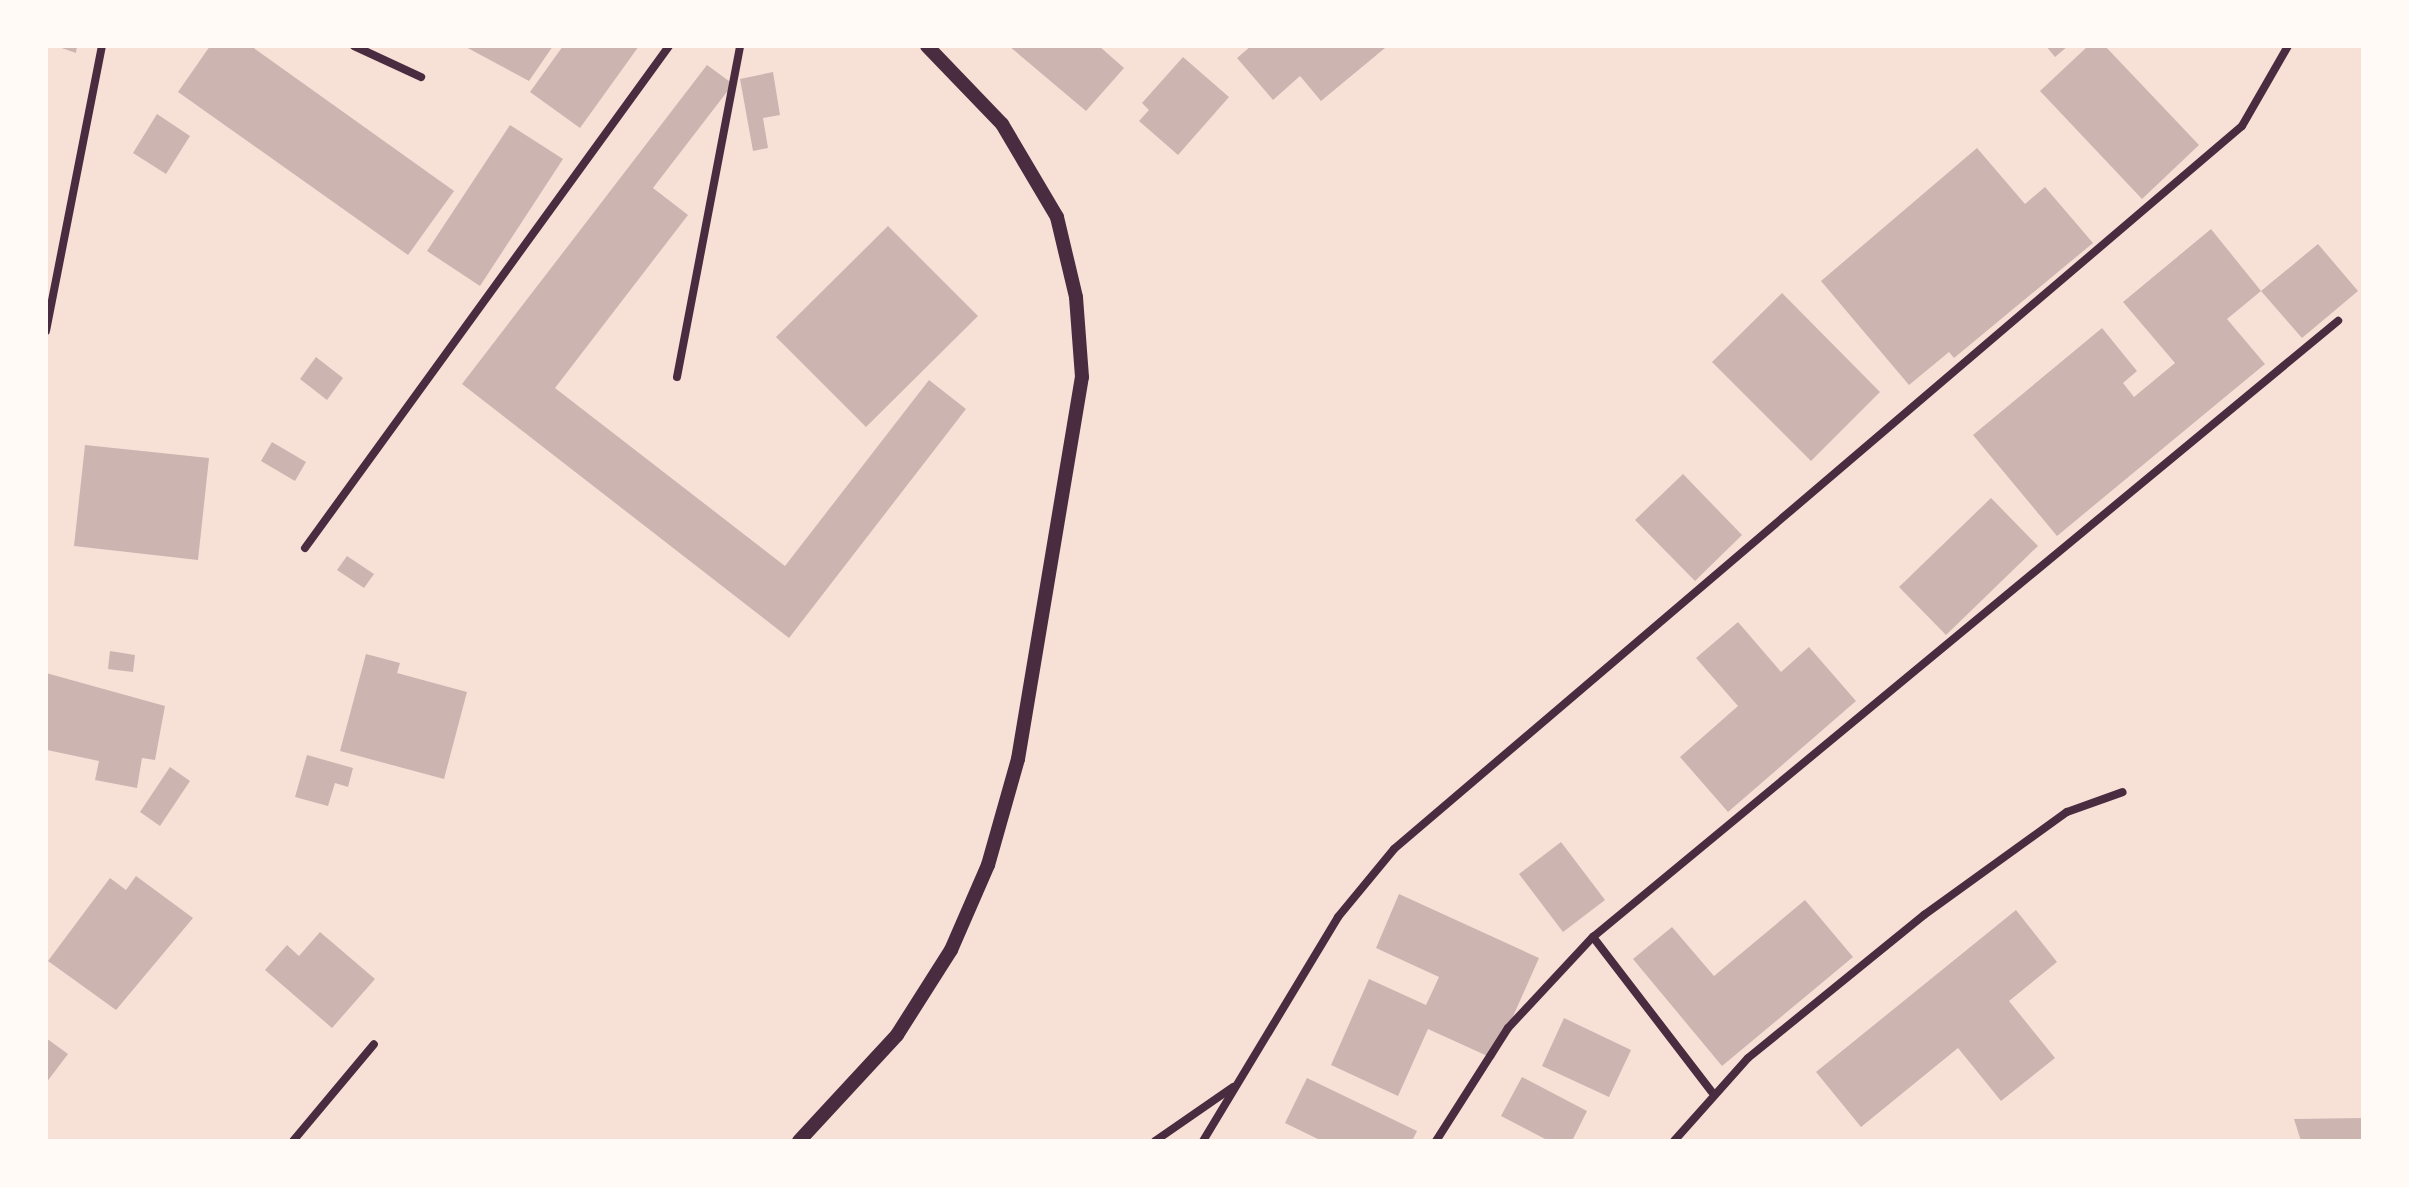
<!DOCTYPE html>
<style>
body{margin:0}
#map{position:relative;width:2409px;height:1187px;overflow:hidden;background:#f7e1d7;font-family:"Fira Sans Condensed",sans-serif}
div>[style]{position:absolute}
.building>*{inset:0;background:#ccb4b1}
.minor>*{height:8px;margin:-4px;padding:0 4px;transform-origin:4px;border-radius:4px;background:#4a2c40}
.tertiary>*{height:14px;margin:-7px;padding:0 7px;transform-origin:7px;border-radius:7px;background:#4a2c40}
span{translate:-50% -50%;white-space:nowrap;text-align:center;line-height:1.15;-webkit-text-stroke:8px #fffaf5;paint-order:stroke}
.frame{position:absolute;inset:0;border:48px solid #fffaf5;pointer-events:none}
</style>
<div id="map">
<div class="building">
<i style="clip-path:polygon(56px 46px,77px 46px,76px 53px)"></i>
<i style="clip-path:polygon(210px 46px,251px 46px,454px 191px,408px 255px,178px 92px)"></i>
<i style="clip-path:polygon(464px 46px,553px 46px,529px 81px)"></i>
<i style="clip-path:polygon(563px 46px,639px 46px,580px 128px,530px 92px)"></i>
<i style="clip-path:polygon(1009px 46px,1099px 46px,1124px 68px,1086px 111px)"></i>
<i style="clip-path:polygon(1251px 46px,1383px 46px,1385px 48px,1321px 101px,1300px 76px,1273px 100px,1237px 58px)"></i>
<i style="clip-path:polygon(2046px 46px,2068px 46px,2055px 57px)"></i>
<i style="clip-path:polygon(2088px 46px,2105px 46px,2199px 145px,2142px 199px,2040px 91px)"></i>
<i style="clip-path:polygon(1183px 57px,1229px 97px,1178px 155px,1139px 121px,1149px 110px,1142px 103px)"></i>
<i style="clip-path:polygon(707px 65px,733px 84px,653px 188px,688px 215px,555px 388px,785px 566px,929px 380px,966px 409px,789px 638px,462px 384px)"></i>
<i style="clip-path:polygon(773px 72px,780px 115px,763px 118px,768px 148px,753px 151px,740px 79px)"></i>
<i style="clip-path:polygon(157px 114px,190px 136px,166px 174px,133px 153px)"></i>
<i style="clip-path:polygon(510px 125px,563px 159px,480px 286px,427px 251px)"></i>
<i style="clip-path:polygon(1977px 148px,2025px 204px,2045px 187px,2093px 243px,1954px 358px,1949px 352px,1909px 385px,1821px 281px)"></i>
<i style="clip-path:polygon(888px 226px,978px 316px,866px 427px,776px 337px)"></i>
<i style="clip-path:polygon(2211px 229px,2261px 291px,2318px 244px,2358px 291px,2302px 338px,2261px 291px,2227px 319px,2265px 364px,2057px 536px,1973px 435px,2102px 328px,2137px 371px,2123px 383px,2134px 397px,2175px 363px,2123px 302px)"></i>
<i style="clip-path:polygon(1782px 293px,1880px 392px,1811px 461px,1712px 362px)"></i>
<i style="clip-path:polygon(316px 357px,343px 378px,327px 400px,300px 379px)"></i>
<i style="clip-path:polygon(272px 442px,306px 462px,295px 481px,261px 461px)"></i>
<i style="clip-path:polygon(85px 445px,209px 458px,198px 560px,74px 546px)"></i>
<i style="clip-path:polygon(1683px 474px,1742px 535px,1695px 581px,1635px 520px)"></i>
<i style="clip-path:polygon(1991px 498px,2038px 546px,1946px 635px,1899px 587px)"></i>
<i style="clip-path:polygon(347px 556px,374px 574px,364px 588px,337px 570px)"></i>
<i style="clip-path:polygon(1738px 622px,1781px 672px,1809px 647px,1856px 701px,1728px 812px,1680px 757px,1738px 706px,1696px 658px)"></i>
<i style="clip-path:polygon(110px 651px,135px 655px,133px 672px,108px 669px)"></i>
<i style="clip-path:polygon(366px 654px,400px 663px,397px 673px,467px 692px,444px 779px,340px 751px)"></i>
<i style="clip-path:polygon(46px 673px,165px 706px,155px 760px,142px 758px,137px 788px,95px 780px,99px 761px,47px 750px)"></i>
<i style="clip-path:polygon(307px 755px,353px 768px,348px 787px,335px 783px,328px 806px,295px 797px)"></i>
<i style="clip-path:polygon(170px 767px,190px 781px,160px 826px,140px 812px)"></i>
<i style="clip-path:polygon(1561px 842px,1605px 900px,1563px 932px,1519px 874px)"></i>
<i style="clip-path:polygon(136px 876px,193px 918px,116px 1010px,48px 961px,110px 878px,126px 890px)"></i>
<i style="clip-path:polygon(1399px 894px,1539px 958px,1494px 1059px,1428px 1029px,1398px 1096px,1331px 1065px,1369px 979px,1426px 1005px,1439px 977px,1376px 948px)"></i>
<i style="clip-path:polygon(1805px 900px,1853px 957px,1722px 1066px,1633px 959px,1672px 927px,1714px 976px)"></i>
<i style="clip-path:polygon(2016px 910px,2057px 962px,2009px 1001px,2055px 1058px,2001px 1101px,1958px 1048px,1861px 1127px,1816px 1072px)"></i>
<i style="clip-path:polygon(320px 932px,375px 979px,332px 1028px,265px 970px,287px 945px,299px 956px)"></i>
<i style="clip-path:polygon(1564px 1018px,1631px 1050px,1609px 1097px,1542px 1066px)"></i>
<i style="clip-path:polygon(46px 1038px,68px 1054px,46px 1083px)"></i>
<i style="clip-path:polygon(1522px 1077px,1587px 1111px,1572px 1141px,1549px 1141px,1501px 1116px)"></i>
<i style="clip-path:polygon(1307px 1078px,1417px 1131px,1412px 1141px,1322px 1141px,1285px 1123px)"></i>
<i style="clip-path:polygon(2363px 1118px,2363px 1141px,2301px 1141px,2294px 1119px)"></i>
</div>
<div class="minor">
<i style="left:354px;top:46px;width:74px;rotate:24.8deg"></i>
<i style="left:46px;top:331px;width:290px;rotate:-78.9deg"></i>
<i style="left:677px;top:377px;width:337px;rotate:-79.2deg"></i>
<i style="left:305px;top:548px;width:620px;rotate:-54.05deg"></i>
<i style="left:1593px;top:937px;width:195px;rotate:52.5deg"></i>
<i style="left:293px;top:1141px;width:126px;rotate:-50.1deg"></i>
<i style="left:1155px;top:1141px;width:95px;rotate:-34.7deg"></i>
<i style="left:1203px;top:1141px;width:262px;rotate:-58.9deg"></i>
<i style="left:1338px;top:917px;width:88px;rotate:-50.5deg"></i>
<i style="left:1394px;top:849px;width:1114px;rotate:-40.45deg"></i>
<i style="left:2242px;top:126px;width:92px;rotate:-60.1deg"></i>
<i style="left:1436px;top:1141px;width:134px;rotate:-57.5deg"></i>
<i style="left:1508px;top:1028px;width:125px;rotate:-47deg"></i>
<i style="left:1593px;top:937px;width:967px;rotate:-39.59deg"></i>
<i style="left:1674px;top:1141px;width:111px;rotate:-48.3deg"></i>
<i style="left:1748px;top:1058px;width:227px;rotate:-39.1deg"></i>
<i style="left:1924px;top:915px;width:176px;rotate:-35.8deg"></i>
<i style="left:2067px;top:812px;width:59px;rotate:-19.7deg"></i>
</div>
<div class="tertiary">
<i style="left:799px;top:1141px;width:144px;rotate:-47.2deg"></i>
<i style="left:897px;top:1035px;width:101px;rotate:-57.6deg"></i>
<i style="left:951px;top:950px;width:93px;rotate:-66.5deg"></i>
<i style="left:988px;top:865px;width:110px;rotate:-74.2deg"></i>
<i style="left:1018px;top:759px;width:387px;rotate:-80.5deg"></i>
<i style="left:1082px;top:377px;width:80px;rotate:-94.3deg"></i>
<i style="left:1076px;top:297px;width:82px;rotate:-103.4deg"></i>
<i style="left:1057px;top:217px;width:108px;rotate:-120.6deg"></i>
<i style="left:1002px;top:124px;width:108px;rotate:-133.9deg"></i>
</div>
<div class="frame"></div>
</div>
